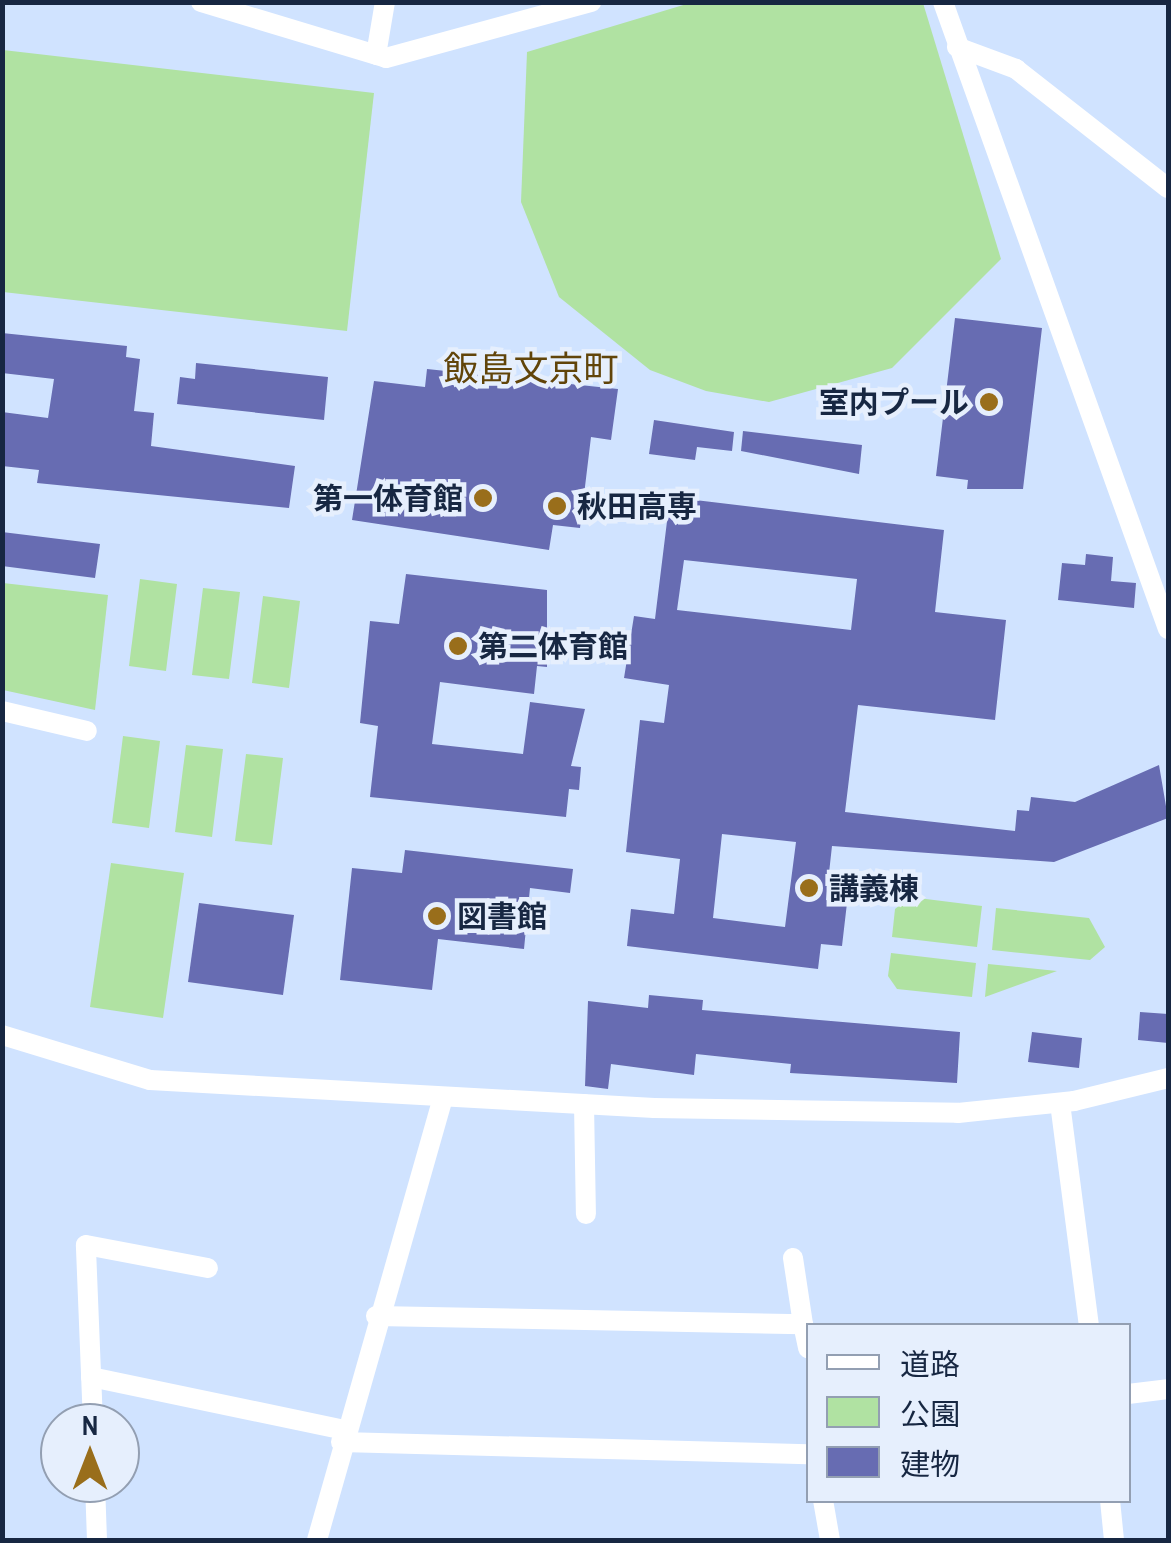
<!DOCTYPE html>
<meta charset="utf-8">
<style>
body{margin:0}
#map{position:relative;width:1171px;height:1543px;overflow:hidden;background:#d0e3ff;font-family:"Archivo Narrow","Noto Sans JP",sans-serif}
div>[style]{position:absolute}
.green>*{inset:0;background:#b0e2a2}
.building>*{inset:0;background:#676cb2}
.street>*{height:20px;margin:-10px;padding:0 10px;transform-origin:10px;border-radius:10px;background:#fff}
.dots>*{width:28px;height:28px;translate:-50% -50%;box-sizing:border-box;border:5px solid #e6effd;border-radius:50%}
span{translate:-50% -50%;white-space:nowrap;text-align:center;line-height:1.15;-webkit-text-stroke:9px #e6effd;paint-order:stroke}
.poi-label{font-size:30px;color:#172742;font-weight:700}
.right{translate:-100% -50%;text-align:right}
.left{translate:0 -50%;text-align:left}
.quarter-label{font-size:35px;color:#614409}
.frame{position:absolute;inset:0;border:5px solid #172742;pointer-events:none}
.legend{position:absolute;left:806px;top:1323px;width:325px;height:180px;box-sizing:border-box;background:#e6effd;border:2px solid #939fb2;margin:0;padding:12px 18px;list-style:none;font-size:30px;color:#172742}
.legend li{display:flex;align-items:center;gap:20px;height:50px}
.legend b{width:50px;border:2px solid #939fb2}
.north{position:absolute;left:40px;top:1403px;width:100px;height:100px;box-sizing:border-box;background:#e6effd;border:2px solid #939fb2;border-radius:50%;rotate:0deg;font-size:28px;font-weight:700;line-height:40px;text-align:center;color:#172742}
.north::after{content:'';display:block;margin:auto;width:35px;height:45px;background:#996e1b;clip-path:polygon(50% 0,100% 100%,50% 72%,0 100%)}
</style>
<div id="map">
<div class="green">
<i style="clip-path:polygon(690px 3px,923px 3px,1001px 259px,892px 368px,769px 402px,706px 391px,650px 370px,559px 297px,521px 202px,527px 52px)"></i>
<i style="clip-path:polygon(3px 50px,374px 93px,347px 331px,3px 292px)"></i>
<i style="clip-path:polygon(140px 579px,177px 584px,166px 671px,129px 666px)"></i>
<i style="clip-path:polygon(3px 583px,108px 595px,95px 710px,3px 690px)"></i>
<i style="clip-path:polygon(203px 588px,240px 592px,229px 679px,192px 675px)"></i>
<i style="clip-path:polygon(263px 596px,300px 601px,289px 688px,252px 683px)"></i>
<i style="clip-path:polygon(123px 736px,160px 741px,149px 828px,112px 823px)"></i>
<i style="clip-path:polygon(186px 745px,223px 749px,212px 837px,175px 832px)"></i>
<i style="clip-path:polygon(246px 754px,283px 758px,272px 845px,235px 841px)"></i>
<i style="clip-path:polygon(111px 863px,184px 873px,163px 1018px,90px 1007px)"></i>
<i style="clip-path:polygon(910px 897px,982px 906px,977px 947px,892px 937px,895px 909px)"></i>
<i style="clip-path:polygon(996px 908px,1089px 918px,1105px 947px,1090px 960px,992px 950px)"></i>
<i style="clip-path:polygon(891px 953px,976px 963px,972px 997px,897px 989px,888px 976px)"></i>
<i style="clip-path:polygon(988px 964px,1057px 971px,985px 997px)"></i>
</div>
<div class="building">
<i style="clip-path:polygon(955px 318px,1042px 328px,1023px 489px,967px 489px,968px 480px,936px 476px)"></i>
<i style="clip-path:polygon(2px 333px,127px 346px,126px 357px,140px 359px,134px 411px,154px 413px,151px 446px,295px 466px,289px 508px,37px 483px,39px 470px,2px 466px,2px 412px,48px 418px,54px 379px,2px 373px)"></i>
<i style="clip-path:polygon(196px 363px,328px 377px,324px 420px,177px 404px,180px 377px,195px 379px)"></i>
<i style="clip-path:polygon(427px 369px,618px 389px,611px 440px,591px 437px,580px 528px,553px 525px,549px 550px,352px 520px,374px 381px,425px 387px)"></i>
<i style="clip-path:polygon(654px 420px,734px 432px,732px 451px,697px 447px,695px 460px,649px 454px)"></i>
<i style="clip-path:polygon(743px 431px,862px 445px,859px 474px,741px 451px)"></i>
<i style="clip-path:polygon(evenodd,670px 497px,944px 530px,935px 612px,1006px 620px,995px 720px,858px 705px,845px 812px,1015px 831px,1017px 810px,1029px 811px,1031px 797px,1075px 802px,1159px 765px,1168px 818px,1054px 862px,832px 846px,826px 900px,847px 903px,842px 946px,821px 944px,818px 969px,627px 946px,631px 909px,674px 914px,680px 859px,626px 852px,640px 720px,664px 723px,669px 685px,624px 678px,634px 616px,655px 619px,670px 497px,684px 560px,857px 579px,851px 630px,677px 610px,684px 560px,670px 497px,722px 834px,796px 842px,785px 927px,713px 918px,722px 834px)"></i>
<i style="clip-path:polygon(2px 532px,100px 544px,95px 578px,2px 566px)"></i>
<i style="clip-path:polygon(1086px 554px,1113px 557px,1111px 581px,1136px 583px,1134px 608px,1058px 600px,1062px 563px,1085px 565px)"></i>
<i style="clip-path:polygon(406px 574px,547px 590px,547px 667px,537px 666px,534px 694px,440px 682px,432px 744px,523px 754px,530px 702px,585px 709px,571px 766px,581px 767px,579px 790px,569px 789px,566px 817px,370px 797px,378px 726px,360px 723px,370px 621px,399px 624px)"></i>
<i style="clip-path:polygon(405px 850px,573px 869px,570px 893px,530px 888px,524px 949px,438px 939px,432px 990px,340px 980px,352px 868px,402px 873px)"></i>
<i style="clip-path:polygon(199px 903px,294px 915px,283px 995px,188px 982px)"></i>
<i style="clip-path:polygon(649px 995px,703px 1000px,702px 1010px,960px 1032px,957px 1083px,790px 1073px,791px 1064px,696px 1054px,694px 1075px,611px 1064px,608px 1089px,585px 1086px,588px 1001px,648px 1008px)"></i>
<i style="clip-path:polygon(1140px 1012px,1168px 1014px,1168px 1043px,1138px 1040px)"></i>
<i style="clip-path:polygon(1032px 1032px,1082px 1038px,1079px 1068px,1028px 1062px)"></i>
</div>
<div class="street">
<i style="left:201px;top:2px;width:193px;rotate:16.8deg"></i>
<i style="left:386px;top:58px;width:213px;rotate:-15.3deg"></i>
<i style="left:943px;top:2px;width:666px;rotate:70.26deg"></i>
<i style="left:957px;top:47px;width:63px;rotate:20.4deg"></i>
<i style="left:1016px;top:69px;width:193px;rotate:38.1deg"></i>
<i style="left:376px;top:55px;width:54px;rotate:-80.4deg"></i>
<i style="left:2px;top:711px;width:87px;rotate:13.2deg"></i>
<i style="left:2px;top:1035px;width:155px;rotate:16.9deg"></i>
<i style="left:150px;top:1080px;width:505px;rotate:3.18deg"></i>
<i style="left:654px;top:1108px;width:304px;rotate:0.9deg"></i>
<i style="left:958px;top:1113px;width:117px;rotate:-5.9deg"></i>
<i style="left:1074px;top:1101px;width:97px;rotate:-13.7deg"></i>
<i style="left:1060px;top:1103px;width:225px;rotate:82.6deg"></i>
<i style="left:584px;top:1104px;width:110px;rotate:89deg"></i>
<i style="left:793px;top:1258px;width:67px;rotate:81.4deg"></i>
<i style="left:376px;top:1316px;width:427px;rotate:1.1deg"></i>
<i style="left:803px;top:1324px;width:25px;rotate:78deg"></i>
<i style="left:91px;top:1377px;width:259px;rotate:11.8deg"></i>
<i style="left:1128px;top:1394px;width:40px;rotate:-7.1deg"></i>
<i style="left:93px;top:1423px;width:178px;rotate:-92.3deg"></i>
<i style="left:86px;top:1245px;width:124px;rotate:10.7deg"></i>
<i style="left:341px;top:1442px;width:467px;rotate:1.5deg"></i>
<i style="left:95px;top:1483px;width:57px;rotate:88deg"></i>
<i style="left:823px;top:1500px;width:41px;rotate:80.1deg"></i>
<i style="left:1110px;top:1500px;width:40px;rotate:84.3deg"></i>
<i style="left:317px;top:1540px;width:460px;rotate:-74.1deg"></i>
</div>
<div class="dots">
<i style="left:989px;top:402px;background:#996e1b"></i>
<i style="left:483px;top:498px;background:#996e1b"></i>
<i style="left:557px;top:506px;background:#996e1b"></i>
<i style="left:458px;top:646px;background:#996e1b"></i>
<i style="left:809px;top:888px;background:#996e1b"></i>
<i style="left:437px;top:916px;background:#996e1b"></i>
</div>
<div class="poi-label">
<span class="right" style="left:969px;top:402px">室内プール</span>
<span class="right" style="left:463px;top:498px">第一体育館</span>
<span class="left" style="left:577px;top:506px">秋田高専</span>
<span class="left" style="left:478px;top:646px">第二体育館</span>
<span class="left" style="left:829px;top:888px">講義棟</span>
<span class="left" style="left:457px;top:916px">図書館</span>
</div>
<div class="quarter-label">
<span style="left:531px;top:369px">飯島文京町</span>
</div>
<div class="frame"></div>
<ul class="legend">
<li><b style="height:12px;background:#fff"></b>道路</li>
<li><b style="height:28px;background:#b0e2a2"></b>公園</li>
<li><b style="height:28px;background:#676cb2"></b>建物</li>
</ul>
<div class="north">N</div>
</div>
